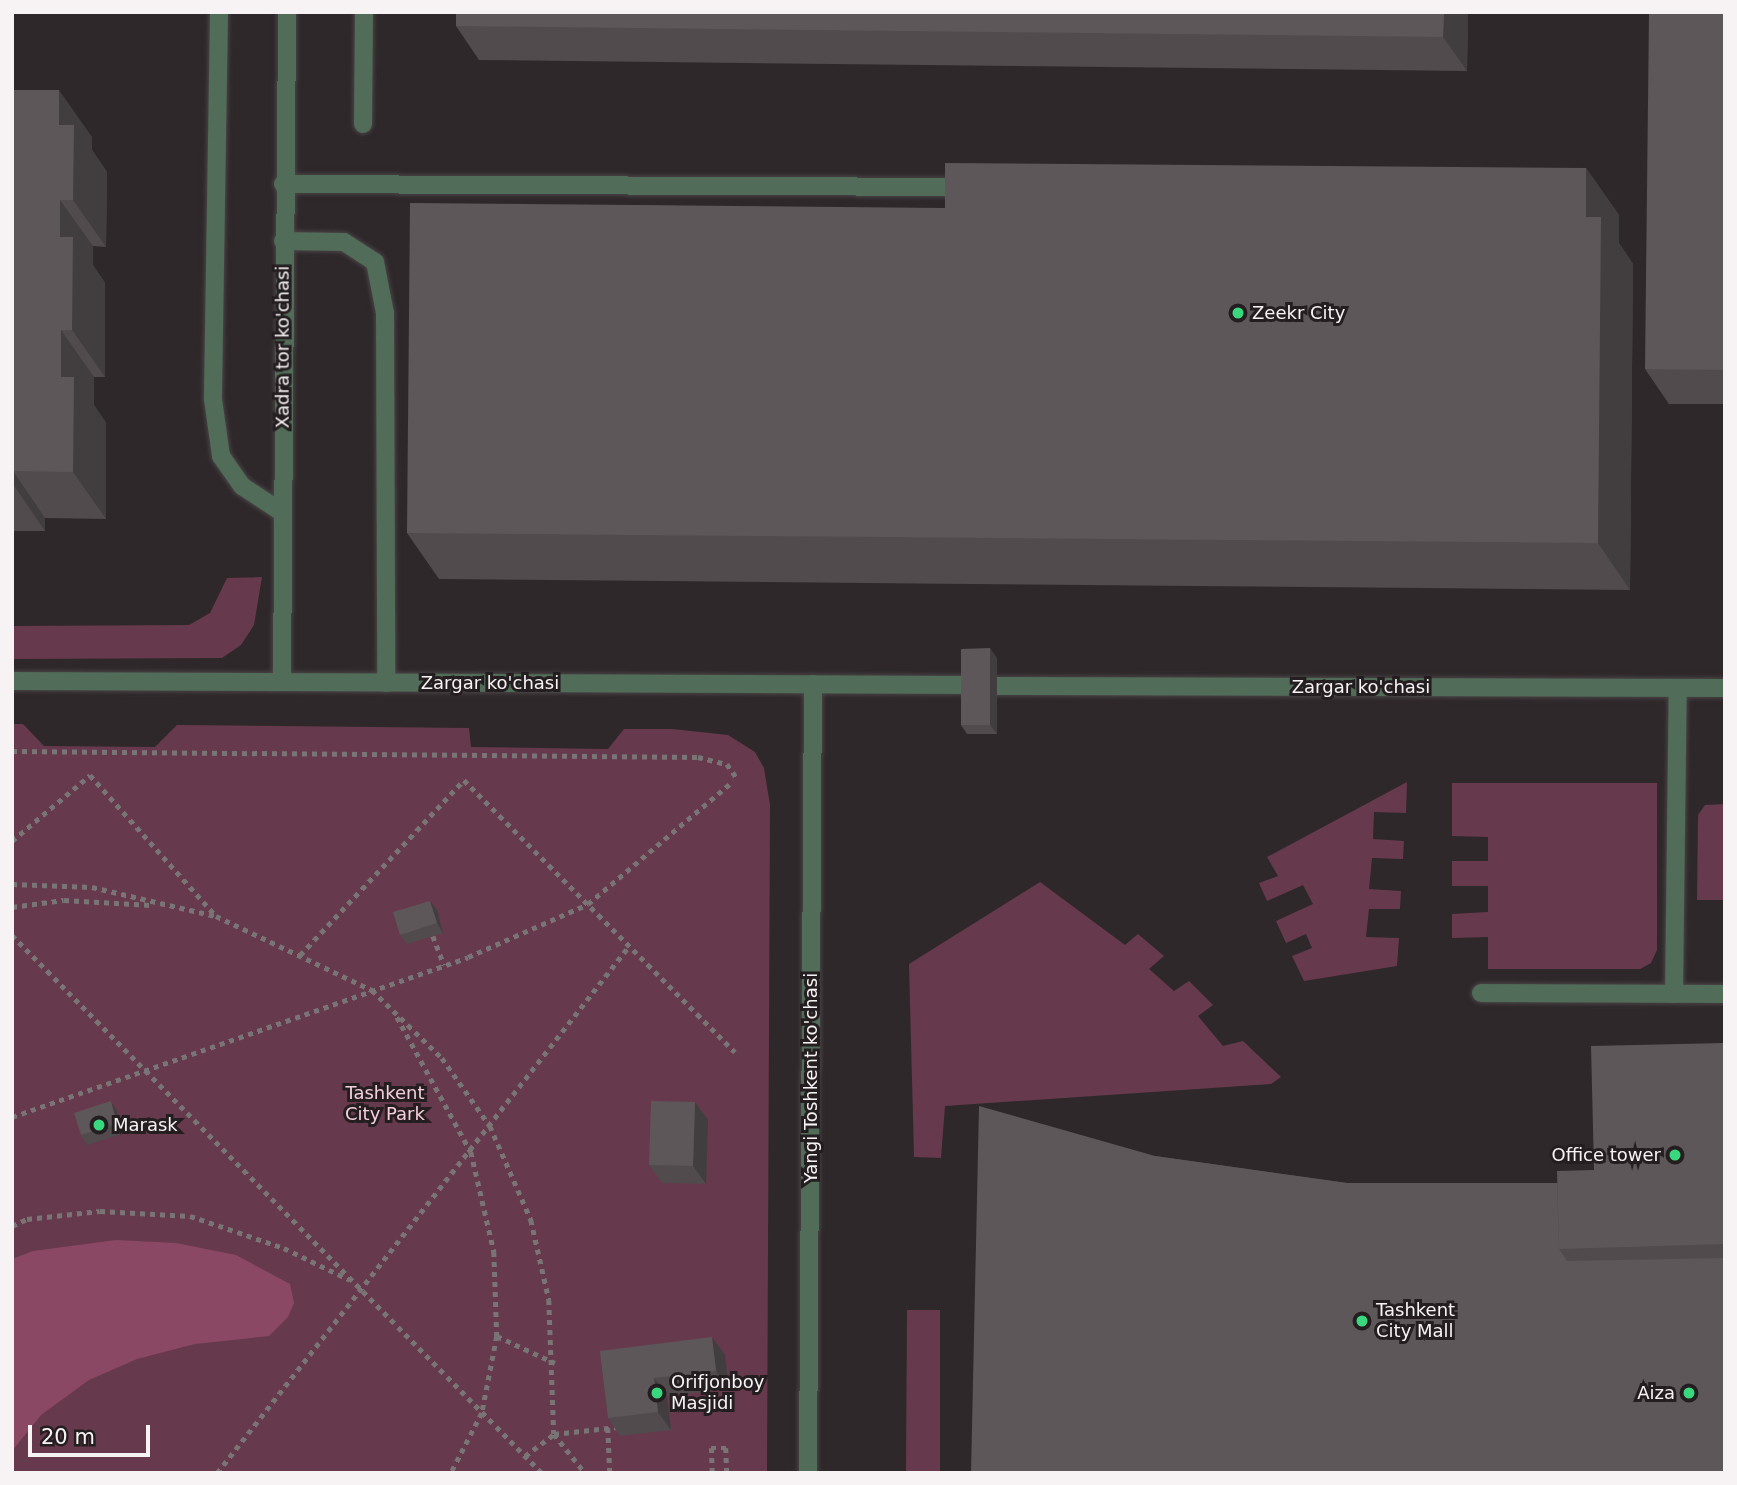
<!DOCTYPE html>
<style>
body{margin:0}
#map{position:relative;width:1737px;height:1485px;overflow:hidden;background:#2e282a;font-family:"DejaVu Sans",sans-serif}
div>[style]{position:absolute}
.green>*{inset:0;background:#663a4c}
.water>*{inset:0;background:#8a4864}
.path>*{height:4.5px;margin-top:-2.25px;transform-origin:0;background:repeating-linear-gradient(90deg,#797475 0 5px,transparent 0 10px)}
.roads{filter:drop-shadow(0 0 2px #4a4446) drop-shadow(0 0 2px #4a4446)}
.minor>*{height:18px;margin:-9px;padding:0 9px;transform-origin:9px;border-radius:9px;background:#516c59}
.wall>*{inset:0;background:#514b4d}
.shaded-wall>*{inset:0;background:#423d3f}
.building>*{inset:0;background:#5e575a}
.dots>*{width:19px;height:19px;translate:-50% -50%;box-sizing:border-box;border:4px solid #241e20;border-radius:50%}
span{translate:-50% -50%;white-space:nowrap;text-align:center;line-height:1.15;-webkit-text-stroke:6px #241e20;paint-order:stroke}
.poi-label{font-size:18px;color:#f7f3f4}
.left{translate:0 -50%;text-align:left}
.right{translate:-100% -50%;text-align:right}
.street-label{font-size:18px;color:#f7f3f4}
.park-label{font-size:18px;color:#f7cedd}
.frame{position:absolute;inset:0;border:14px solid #f7f3f4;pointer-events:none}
.scale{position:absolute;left:28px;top:1425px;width:122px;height:32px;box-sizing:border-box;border:4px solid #f7f3f4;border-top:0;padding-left:9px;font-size:21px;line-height:24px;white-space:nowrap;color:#f7f3f4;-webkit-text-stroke:5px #241e20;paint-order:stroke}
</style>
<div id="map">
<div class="green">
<i style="clip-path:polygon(262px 577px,254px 625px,241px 645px,222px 658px,12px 659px,12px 626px,189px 625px,210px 613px,227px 578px)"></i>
<i style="clip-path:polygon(12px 724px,23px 724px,44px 746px,155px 747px,177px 725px,469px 728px,471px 747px,608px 749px,624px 729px,672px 729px,728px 735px,755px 752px,764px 768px,770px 805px,767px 1473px,12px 1473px)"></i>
<i style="clip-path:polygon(1407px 782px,1406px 813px,1374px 812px,1373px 839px,1404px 841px,1403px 859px,1372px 858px,1369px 889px,1401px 891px,1400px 909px,1369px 909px,1366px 937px,1399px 938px,1397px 966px,1304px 981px,1292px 956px,1312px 948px,1306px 934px,1286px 943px,1276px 921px,1313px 904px,1303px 885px,1267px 901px,1259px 883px,1278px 876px,1267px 857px)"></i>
<i style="clip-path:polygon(1452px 783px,1657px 783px,1657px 950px,1651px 963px,1640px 969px,1488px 969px,1488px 937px,1452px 938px,1452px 914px,1488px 912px,1488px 886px,1452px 886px,1452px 861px,1488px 861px,1488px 837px,1452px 836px)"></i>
<i style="clip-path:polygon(1725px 804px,1725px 900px,1697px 900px,1698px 815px,1705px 805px)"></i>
<i style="clip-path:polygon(1040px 882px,1125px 945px,1138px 934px,1164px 956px,1149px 969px,1174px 991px,1189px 981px,1213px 1005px,1198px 1016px,1223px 1046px,1243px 1041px,1281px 1077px,1271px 1084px,945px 1106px,941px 1158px,914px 1157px,909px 964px)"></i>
<i style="clip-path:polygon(907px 1310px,940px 1310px,940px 1473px,906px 1473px)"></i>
</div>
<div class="water">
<i style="clip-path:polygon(116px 1240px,176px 1243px,236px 1255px,290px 1284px,294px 1303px,288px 1317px,269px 1336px,195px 1344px,137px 1359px,89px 1380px,41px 1415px,12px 1451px,12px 1259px,33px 1251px)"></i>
</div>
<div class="path">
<i style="left:12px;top:751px;width:686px;rotate:0.5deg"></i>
<i style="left:698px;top:757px;width:30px;rotate:14deg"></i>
<i style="left:727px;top:764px;width:19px;rotate:55deg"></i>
<i style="left:12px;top:841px;width:102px;rotate:-40.2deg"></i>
<i style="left:90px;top:775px;width:188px;rotate:48.2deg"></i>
<i style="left:12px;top:884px;width:80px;rotate:2.1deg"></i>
<i style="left:92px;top:887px;width:127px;rotate:13.2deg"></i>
<i style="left:216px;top:916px;width:173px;rotate:25.4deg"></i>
<i style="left:372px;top:990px;width:98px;rotate:44.2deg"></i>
<i style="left:442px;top:1058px;width:83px;rotate:54.8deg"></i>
<i style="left:490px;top:1126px;width:103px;rotate:66.4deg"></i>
<i style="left:531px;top:1220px;width:82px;rotate:77.3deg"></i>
<i style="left:549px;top:1300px;width:134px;rotate:87.9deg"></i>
<i style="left:554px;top:1434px;width:50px;rotate:51.5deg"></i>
<i style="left:12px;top:907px;width:52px;rotate:-7.7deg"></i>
<i style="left:64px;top:900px;width:87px;rotate:3.3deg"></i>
<i style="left:12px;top:935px;width:755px;rotate:45.43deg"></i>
<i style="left:433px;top:936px;width:31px;rotate:69deg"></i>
<i style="left:300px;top:955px;width:240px;rotate:-46.9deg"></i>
<i style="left:464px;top:780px;width:384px;rotate:45.1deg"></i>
<i style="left:397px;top:1017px;width:154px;rotate:61.3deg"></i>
<i style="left:471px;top:1152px;width:103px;rotate:77deg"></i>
<i style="left:494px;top:1252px;width:84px;rotate:88deg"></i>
<i style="left:497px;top:1336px;width:78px;rotate:101deg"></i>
<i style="left:482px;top:1413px;width:68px;rotate:117.3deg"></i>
<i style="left:12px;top:1117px;width:483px;rotate:-19.3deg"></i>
<i style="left:468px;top:957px;width:131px;rotate:-23.8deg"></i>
<i style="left:588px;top:904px;width:190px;rotate:-40.3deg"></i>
<i style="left:12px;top:1226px;width:17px;rotate:-25deg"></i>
<i style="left:27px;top:1219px;width:73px;rotate:-6.3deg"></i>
<i style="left:100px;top:1211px;width:90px;rotate:3.2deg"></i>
<i style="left:190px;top:1216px;width:99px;rotate:18.8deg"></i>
<i style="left:284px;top:1248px;width:73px;rotate:25.9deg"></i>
<i style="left:497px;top:1336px;width:64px;rotate:25deg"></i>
<i style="left:608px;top:1428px;width:45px;rotate:87.5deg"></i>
<i style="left:525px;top:1456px;width:36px;rotate:-37deg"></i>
<i style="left:554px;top:1434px;width:64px;rotate:-6.2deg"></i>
<i style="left:217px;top:1473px;width:669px;rotate:-51.98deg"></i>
<i style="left:712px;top:1473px;width:25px;rotate:-92deg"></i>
<i style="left:711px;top:1448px;width:15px"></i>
<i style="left:726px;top:1448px;width:25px;rotate:88deg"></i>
</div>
<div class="roads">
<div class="minor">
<i style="left:219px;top:12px;width:387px;rotate:90.9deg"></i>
<i style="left:213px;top:399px;width:58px;rotate:82deg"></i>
<i style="left:221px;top:456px;width:37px;rotate:55deg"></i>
<i style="left:242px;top:486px;width:49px;rotate:33.4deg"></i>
<i style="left:363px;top:124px;width:112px;rotate:-89.5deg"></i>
<i style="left:283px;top:184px;width:686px;rotate:0.25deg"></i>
<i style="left:283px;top:241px;width:61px;rotate:0.9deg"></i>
<i style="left:344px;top:242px;width:37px;rotate:33deg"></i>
<i style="left:375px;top:262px;width:52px;rotate:78.9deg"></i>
<i style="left:385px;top:313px;width:370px;rotate:89.8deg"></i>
<i style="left:12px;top:681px;width:955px;rotate:0.24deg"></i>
<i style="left:282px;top:682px;width:670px;rotate:-89.57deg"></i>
<i style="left:997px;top:686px;width:728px;rotate:0.16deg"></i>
<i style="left:1481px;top:993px;width:244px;rotate:0.2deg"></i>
<i style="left:1674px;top:994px;width:306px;rotate:-89.3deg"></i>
<i style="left:808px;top:1473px;width:789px;rotate:-89.64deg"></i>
</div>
</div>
<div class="wall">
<i style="clip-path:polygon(456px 12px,1468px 12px,1467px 71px,479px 60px,456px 26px)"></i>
<i style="clip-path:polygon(1725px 12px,1725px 404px,1669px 404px,1645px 369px)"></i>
<i style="clip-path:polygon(12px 90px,92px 137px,92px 150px,107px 172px,106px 247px,93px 246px,93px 265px,105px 283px,105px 377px,94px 377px,94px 405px,106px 423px,106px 519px,45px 518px,45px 531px,12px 531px)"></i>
<i style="clip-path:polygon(1586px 168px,1619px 215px,1619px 243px,1633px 264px,1630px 590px,439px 579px,407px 533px,945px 208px)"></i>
<i style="clip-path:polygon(997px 658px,997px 734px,967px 734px,961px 725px)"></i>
<i style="clip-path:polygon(437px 910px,443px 933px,407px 944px,400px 935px)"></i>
<i style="clip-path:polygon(1725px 1043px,1725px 1473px,1155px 1156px,1347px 1183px,1557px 1183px,1594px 1170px)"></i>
<i style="clip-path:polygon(695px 1102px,708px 1120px,706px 1184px,662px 1183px,649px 1165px)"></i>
<i style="clip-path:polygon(117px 1111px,124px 1133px,87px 1145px,81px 1135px)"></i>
<i style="clip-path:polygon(600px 1351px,725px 1355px,729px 1389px,667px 1396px,671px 1430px,620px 1436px,608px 1418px)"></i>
</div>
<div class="shaded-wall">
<i style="clip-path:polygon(1444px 12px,1468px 12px,1467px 71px,1443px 37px)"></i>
<i style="clip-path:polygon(59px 90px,92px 137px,92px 150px,107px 172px,106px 247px,73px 200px,59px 125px)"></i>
<i style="clip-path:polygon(1586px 168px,1619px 215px,1619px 243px,1633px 264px,1630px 590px,1598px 543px,1586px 217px)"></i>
<i style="clip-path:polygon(60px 200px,93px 246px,93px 265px,105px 283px,105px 377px,72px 330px,60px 237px)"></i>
<i style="clip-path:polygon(61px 330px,94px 377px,94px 405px,106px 423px,106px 519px,73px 472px,61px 377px)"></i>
<i style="clip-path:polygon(13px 471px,45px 518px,45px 531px,13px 484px)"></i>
<i style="clip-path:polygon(990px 648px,997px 658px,997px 734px,990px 725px)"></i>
<i style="clip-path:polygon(430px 901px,437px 910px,443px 933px,437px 923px)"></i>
<i style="clip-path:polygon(111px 1101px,117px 1111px,124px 1133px,117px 1124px)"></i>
<i style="clip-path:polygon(695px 1102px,708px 1120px,706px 1184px,693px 1166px)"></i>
<i style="clip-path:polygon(712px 1337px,725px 1355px,729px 1389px,716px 1371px)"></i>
<i style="clip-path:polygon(654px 1378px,667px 1396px,671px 1430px,658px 1412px)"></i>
</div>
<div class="building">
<i style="clip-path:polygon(456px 12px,1444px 12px,1443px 37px,456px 26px)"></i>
<i style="clip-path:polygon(1649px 12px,1725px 12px,1725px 370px,1645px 369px)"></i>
<i style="clip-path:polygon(12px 90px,59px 90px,59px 125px,74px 125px,73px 200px,60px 200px,60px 237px,73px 237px,72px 330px,61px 330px,61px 377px,74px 377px,73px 472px,13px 471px,13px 484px,12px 484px)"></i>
<i style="clip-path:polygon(945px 163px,1586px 168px,1586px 217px,1601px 217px,1598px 543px,407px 533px,410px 203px,945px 208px)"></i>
<i style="clip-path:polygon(990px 648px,990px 725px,961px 725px,961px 649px)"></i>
<i style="clip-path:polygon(430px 901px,437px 923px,400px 935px,393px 912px)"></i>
<i style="clip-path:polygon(1725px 1043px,1725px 1244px,1559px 1249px,1557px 1171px,1594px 1170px,1591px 1046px)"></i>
<i style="clip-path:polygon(111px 1101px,117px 1124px,81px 1135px,74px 1113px)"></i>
<i style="clip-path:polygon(651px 1101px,695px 1102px,693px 1166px,649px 1165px)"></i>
<i style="clip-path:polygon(979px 1106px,1155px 1156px,1347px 1183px,1557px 1183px,1559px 1249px,1567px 1261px,1725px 1258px,1725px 1473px,971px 1473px)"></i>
<i style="clip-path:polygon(712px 1337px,716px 1371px,654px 1378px,658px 1412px,608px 1418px,600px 1351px)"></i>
</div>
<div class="dots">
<i style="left:1238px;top:313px;background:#39d87f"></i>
<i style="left:99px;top:1125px;background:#39d87f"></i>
<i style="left:1675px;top:1155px;background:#39d87f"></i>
<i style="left:1362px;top:1321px;background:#39d87f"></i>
<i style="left:657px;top:1393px;background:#39d87f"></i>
<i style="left:1689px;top:1393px;background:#39d87f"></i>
</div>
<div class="poi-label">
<span class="left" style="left:1252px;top:313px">Zeekr City</span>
<span class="left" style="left:113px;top:1125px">Marask</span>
<span class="right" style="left:1661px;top:1155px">Office tower</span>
<span class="left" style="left:1376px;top:1321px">Tashkent<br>City Mall</span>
<span class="left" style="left:671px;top:1393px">Orifjonboy<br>Masjidi</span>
<span class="right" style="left:1675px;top:1393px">Aiza</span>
</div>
<div class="street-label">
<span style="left:283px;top:347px;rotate:-90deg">Xadra tor ko'chasi</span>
<span style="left:490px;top:683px">Zargar ko'chasi</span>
<span style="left:1361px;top:687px">Zargar ko'chasi</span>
<span style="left:811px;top:1078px;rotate:-90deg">Yangi Toshkent ko'chasi</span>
</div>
<div class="park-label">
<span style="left:385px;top:1104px">Tashkent<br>City Park</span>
</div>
<div class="frame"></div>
<div class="scale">20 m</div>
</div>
